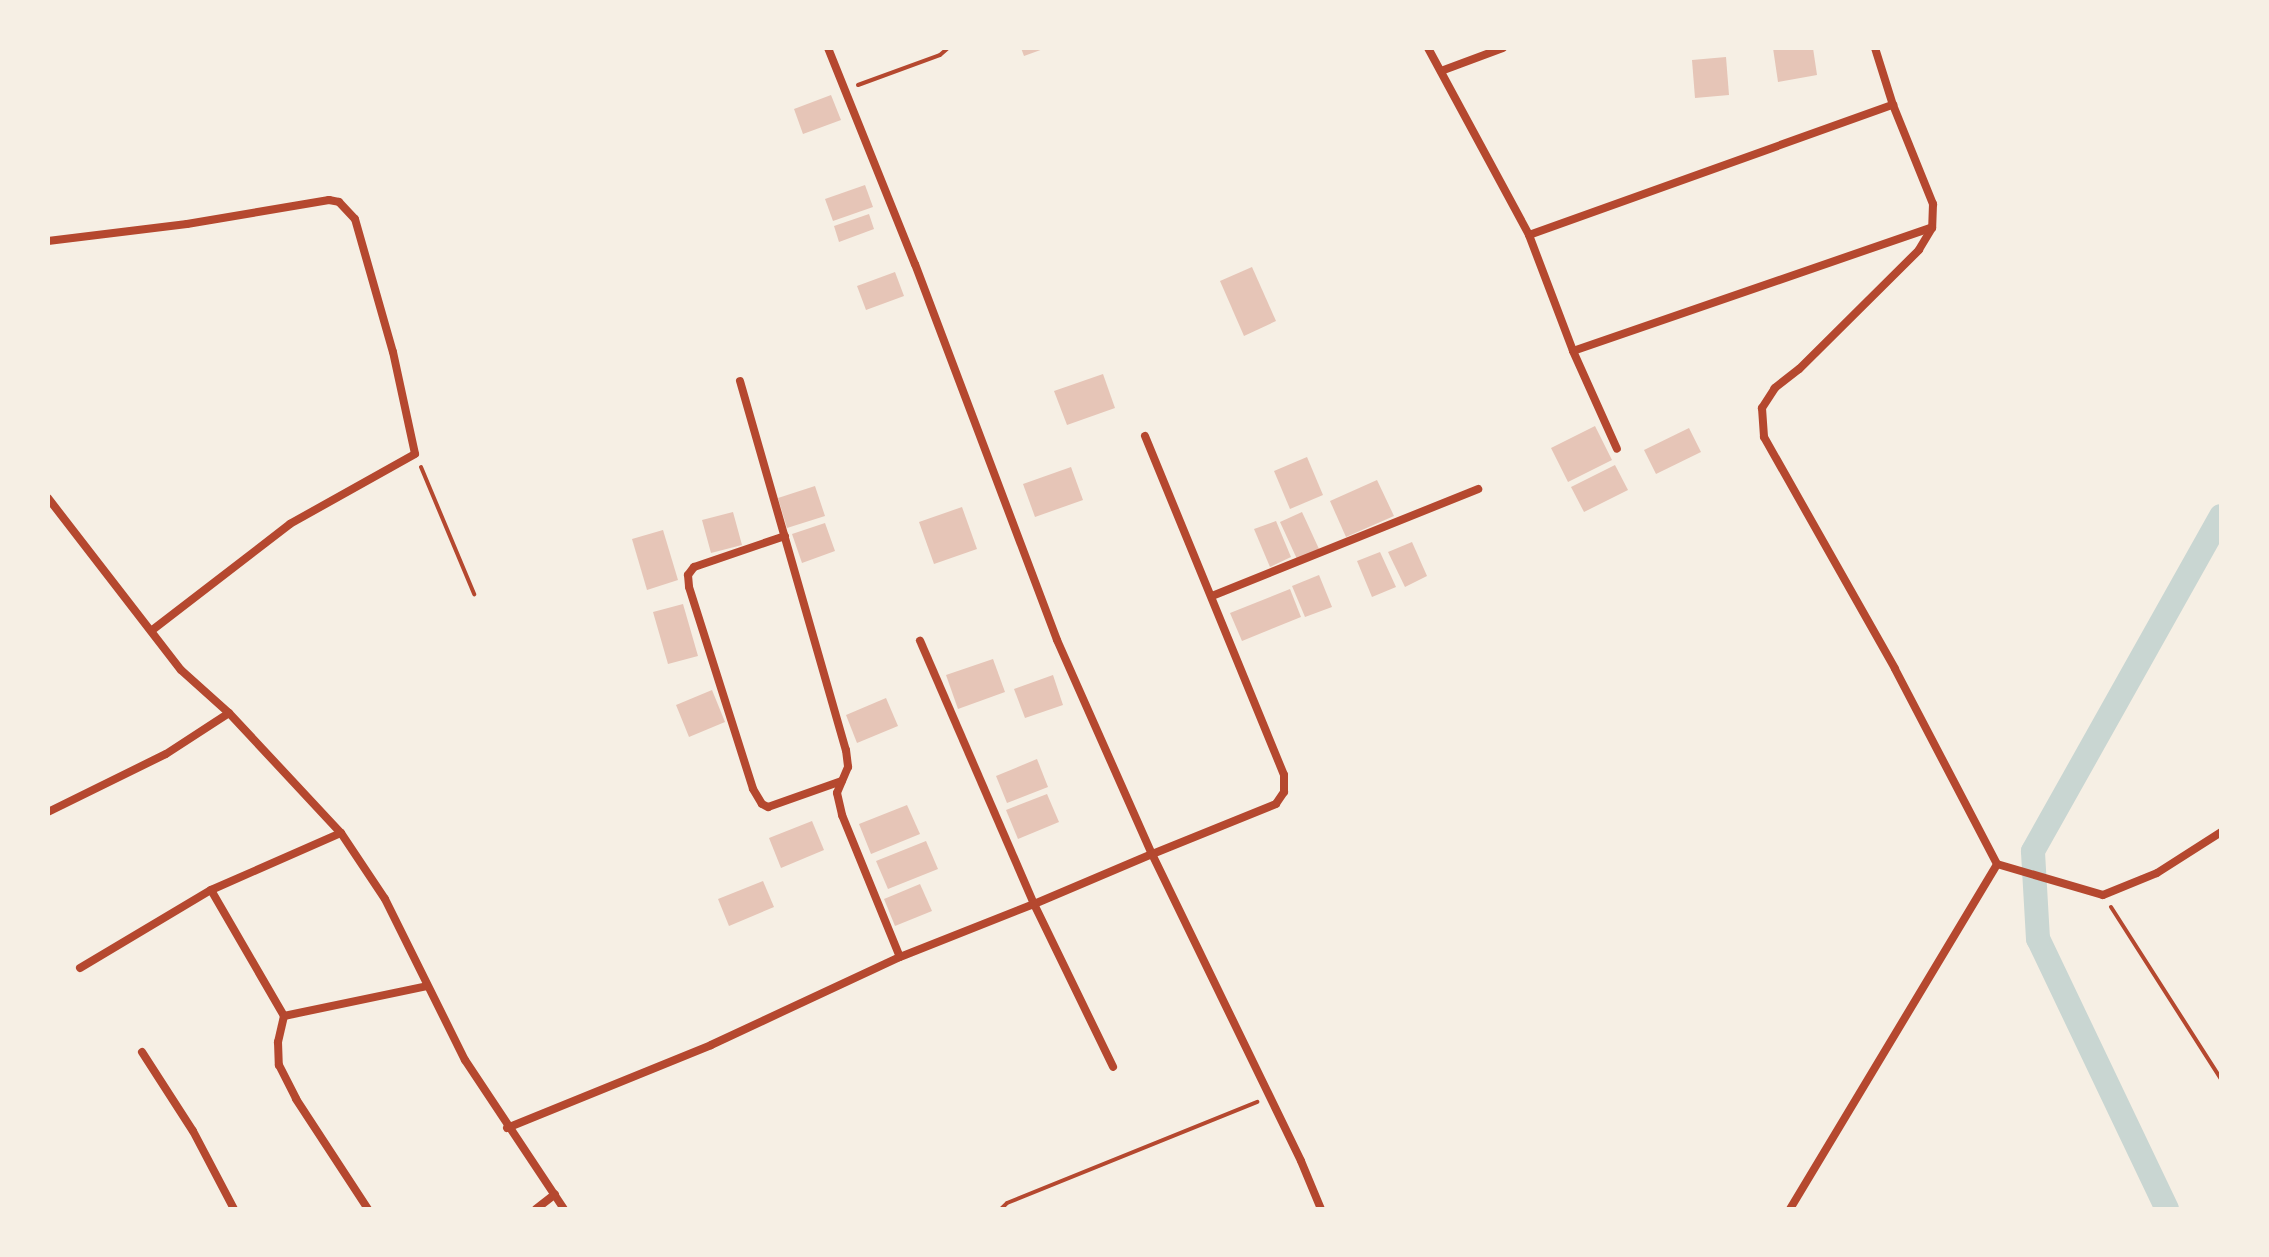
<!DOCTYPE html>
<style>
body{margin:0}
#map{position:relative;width:2269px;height:1257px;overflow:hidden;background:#f6efe4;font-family:Karla,sans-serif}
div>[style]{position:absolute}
.canal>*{height:24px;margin:-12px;padding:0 12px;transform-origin:12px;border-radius:12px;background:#c9d6d2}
.building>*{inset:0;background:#e6c5b7}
.path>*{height:4px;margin:-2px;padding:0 2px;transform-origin:2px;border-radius:2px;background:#b5482f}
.minor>*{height:8px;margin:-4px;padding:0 4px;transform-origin:4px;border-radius:4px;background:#b5482f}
span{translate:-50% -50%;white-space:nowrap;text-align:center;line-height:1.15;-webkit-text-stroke:6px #f6efe4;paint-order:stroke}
.frame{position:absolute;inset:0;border:50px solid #f6efe4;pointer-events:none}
</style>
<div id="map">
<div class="canal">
<i style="left:2167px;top:1209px;width:299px;rotate:-115.5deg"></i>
<i style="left:2038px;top:939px;width:88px;rotate:-93.3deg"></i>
<i style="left:2033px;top:851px;width:384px;rotate:-60.7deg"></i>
</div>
<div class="building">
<i style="clip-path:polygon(1021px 48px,1046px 48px,1024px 56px)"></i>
<i style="clip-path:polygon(1773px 48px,1813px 48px,1817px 75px,1778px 82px)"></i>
<i style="clip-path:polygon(1726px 57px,1729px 95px,1695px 98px,1692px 60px)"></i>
<i style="clip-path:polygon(831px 95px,841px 120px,803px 134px,794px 109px)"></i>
<i style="clip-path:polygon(865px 185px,873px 207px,833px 221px,825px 199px)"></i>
<i style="clip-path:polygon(869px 214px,874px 229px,839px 242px,834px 226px)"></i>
<i style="clip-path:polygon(1252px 267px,1276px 321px,1244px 336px,1220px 281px)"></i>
<i style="clip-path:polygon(895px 272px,904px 296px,866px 310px,857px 286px)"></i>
<i style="clip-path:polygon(1103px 374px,1115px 408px,1067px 425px,1054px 391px)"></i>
<i style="clip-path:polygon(1595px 426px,1612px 460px,1568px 482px,1551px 448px)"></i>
<i style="clip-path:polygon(1689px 428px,1701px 452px,1656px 474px,1644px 450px)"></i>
<i style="clip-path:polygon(1307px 457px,1323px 495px,1290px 509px,1274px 471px)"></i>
<i style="clip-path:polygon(1615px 465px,1628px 490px,1584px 512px,1571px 487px)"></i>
<i style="clip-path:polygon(1071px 467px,1083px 500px,1035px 517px,1023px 484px)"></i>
<i style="clip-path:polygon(1377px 480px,1394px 516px,1346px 537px,1330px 501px)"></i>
<i style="clip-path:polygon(815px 486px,825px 516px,787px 528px,778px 498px)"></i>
<i style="clip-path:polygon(962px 507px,977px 549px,934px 564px,919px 522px)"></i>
<i style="clip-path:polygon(733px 512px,742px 545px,711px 553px,702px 520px)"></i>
<i style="clip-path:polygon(1302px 512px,1319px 549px,1297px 559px,1280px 522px)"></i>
<i style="clip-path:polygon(1276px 521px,1291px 557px,1270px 567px,1254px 529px)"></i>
<i style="clip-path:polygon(825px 523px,835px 551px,802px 563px,792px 534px)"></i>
<i style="clip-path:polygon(663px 530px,678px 580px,647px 590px,632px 539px)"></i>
<i style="clip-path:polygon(1412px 542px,1427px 576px,1405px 587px,1388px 552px)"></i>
<i style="clip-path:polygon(1380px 552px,1396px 587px,1372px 597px,1357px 561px)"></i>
<i style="clip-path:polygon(1319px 575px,1332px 607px,1305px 617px,1292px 586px)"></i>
<i style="clip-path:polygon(1290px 589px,1301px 617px,1242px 641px,1230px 613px)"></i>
<i style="clip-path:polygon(683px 604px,698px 656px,668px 664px,653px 612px)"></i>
<i style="clip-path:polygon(993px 659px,1005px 692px,958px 709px,946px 675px)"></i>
<i style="clip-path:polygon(1053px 675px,1063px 705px,1025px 718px,1014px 689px)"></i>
<i style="clip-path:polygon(712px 690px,725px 722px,689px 737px,676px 705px)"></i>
<i style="clip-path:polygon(886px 698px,898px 726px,857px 743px,846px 715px)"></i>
<i style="clip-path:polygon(1037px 759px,1048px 787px,1007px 803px,996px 776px)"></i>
<i style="clip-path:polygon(1047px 794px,1059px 822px,1018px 839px,1006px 810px)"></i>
<i style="clip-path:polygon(907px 805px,920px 834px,871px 854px,859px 824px)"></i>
<i style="clip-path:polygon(812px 821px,824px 850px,781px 868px,769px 838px)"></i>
<i style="clip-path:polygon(926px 841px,938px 869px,888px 889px,876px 861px)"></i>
<i style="clip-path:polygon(763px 881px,774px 907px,729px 926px,718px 899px)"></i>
<i style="clip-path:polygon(920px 884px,932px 911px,895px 926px,884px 899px)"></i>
</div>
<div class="path">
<i style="left:858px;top:85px;width:87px;rotate:-20.1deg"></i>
<i style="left:940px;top:55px;width:11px;rotate:-41deg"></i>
<i style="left:421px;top:467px;width:138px;rotate:67.3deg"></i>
<i style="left:2111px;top:907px;width:204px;rotate:57.4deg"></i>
<i style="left:1001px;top:1209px;width:8px;rotate:-45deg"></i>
<i style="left:1007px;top:1203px;width:270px;rotate:-22deg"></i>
</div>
<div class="minor">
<i style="left:828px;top:48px;width:233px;rotate:68.1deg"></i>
<i style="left:915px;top:264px;width:402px;rotate:69.3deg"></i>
<i style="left:1057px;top:640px;width:234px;rotate:66.1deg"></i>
<i style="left:1152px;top:854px;width:128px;rotate:157deg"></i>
<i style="left:1034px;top:904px;width:181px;rotate:64.1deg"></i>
<i style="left:1428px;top:48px;width:213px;rotate:61.6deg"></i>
<i style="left:1529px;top:235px;width:124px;rotate:69.2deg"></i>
<i style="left:1573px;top:351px;width:107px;rotate:65.8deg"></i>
<i style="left:1875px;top:48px;width:60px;rotate:72.5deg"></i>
<i style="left:1893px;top:105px;width:107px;rotate:68deg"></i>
<i style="left:1933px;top:204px;width:24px;rotate:92deg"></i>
<i style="left:1932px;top:228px;width:26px;rotate:121deg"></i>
<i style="left:1919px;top:250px;width:169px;rotate:135.2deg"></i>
<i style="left:1799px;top:369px;width:31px;rotate:142deg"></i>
<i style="left:1775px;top:388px;width:24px;rotate:123deg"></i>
<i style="left:1762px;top:408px;width:29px;rotate:86deg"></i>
<i style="left:1764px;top:437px;width:266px;rotate:60.5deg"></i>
<i style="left:1895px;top:669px;width:220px;rotate:62.4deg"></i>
<i style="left:1997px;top:864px;width:110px;rotate:16.3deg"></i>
<i style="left:2103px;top:895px;width:58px;rotate:-22.2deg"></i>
<i style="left:2157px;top:873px;width:76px;rotate:-32.6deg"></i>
<i style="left:1441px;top:71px;width:66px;rotate:-20.4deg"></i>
<i style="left:1529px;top:235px;width:387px;rotate:-19.7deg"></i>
<i style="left:48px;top:241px;width:140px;rotate:-7deg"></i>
<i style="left:187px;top:224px;width:144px;rotate:-9.6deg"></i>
<i style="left:329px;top:200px;width:10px;rotate:11deg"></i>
<i style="left:339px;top:202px;width:23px;rotate:47deg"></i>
<i style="left:355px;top:219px;width:138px;rotate:74.1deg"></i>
<i style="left:393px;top:352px;width:104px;rotate:77.8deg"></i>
<i style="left:415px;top:454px;width:143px;rotate:150.8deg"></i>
<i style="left:290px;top:524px;width:175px;rotate:142.4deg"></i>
<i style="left:1573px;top:351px;width:379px;rotate:-19deg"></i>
<i style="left:740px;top:381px;width:384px;rotate:74deg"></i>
<i style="left:846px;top:750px;width:17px;rotate:83deg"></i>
<i style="left:848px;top:767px;width:28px;rotate:113deg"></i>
<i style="left:837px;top:793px;width:23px;rotate:77deg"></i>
<i style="left:842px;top:815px;width:153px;rotate:67.8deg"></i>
<i style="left:1145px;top:436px;width:366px;rotate:67.7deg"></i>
<i style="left:1284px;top:775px;width:17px;rotate:90deg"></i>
<i style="left:1284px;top:792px;width:14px;rotate:124deg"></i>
<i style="left:1276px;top:804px;width:134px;rotate:158deg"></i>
<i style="left:1152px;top:854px;width:341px;rotate:64.1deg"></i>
<i style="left:1301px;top:1161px;width:52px;rotate:67.4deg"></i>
<i style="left:48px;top:498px;width:217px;rotate:52.3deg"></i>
<i style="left:181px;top:670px;width:64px;rotate:41.9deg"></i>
<i style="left:229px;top:713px;width:164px;rotate:47deg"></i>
<i style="left:341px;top:833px;width:79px;rotate:56.3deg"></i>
<i style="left:385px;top:899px;width:180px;rotate:63.6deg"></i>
<i style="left:465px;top:1060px;width:179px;rotate:56.4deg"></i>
<i style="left:785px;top:536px;width:96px;rotate:161.2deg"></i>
<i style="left:694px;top:567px;width:10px;rotate:127deg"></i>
<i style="left:688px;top:575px;width:12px;rotate:85deg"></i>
<i style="left:689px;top:587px;width:212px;rotate:72.4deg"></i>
<i style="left:753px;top:789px;width:17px;rotate:59deg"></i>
<i style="left:762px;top:804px;width:7px;rotate:27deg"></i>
<i style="left:768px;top:807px;width:78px;rotate:-19.4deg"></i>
<i style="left:1212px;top:596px;width:287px;rotate:-21.9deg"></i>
<i style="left:48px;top:812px;width:131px;rotate:-26.2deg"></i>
<i style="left:166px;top:754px;width:75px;rotate:-33.1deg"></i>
<i style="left:211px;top:890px;width:146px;rotate:59.9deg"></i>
<i style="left:284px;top:1016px;width:146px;rotate:-11.8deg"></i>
<i style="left:80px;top:968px;width:152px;rotate:-30.8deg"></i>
<i style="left:211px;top:890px;width:142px;rotate:-23.7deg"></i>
<i style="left:284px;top:1016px;width:27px;rotate:103deg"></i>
<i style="left:278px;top:1042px;width:23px;rotate:88deg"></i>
<i style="left:279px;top:1065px;width:38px;rotate:63deg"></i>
<i style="left:296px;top:1099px;width:131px;rotate:56.8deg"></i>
<i style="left:142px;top:1052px;width:94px;rotate:57.2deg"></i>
<i style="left:193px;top:1131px;width:88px;rotate:62.3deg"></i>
<i style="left:507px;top:1128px;width:220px;rotate:-22.1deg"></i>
<i style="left:711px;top:1045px;width:208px;rotate:-25deg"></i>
<i style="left:900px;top:957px;width:144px;rotate:-21.6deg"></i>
<i style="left:1034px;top:904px;width:287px;rotate:-113.4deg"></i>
<i style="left:536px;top:1209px;width:24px;rotate:-38deg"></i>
<i style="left:1790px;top:1209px;width:402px;rotate:-59deg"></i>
</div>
<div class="frame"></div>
</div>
